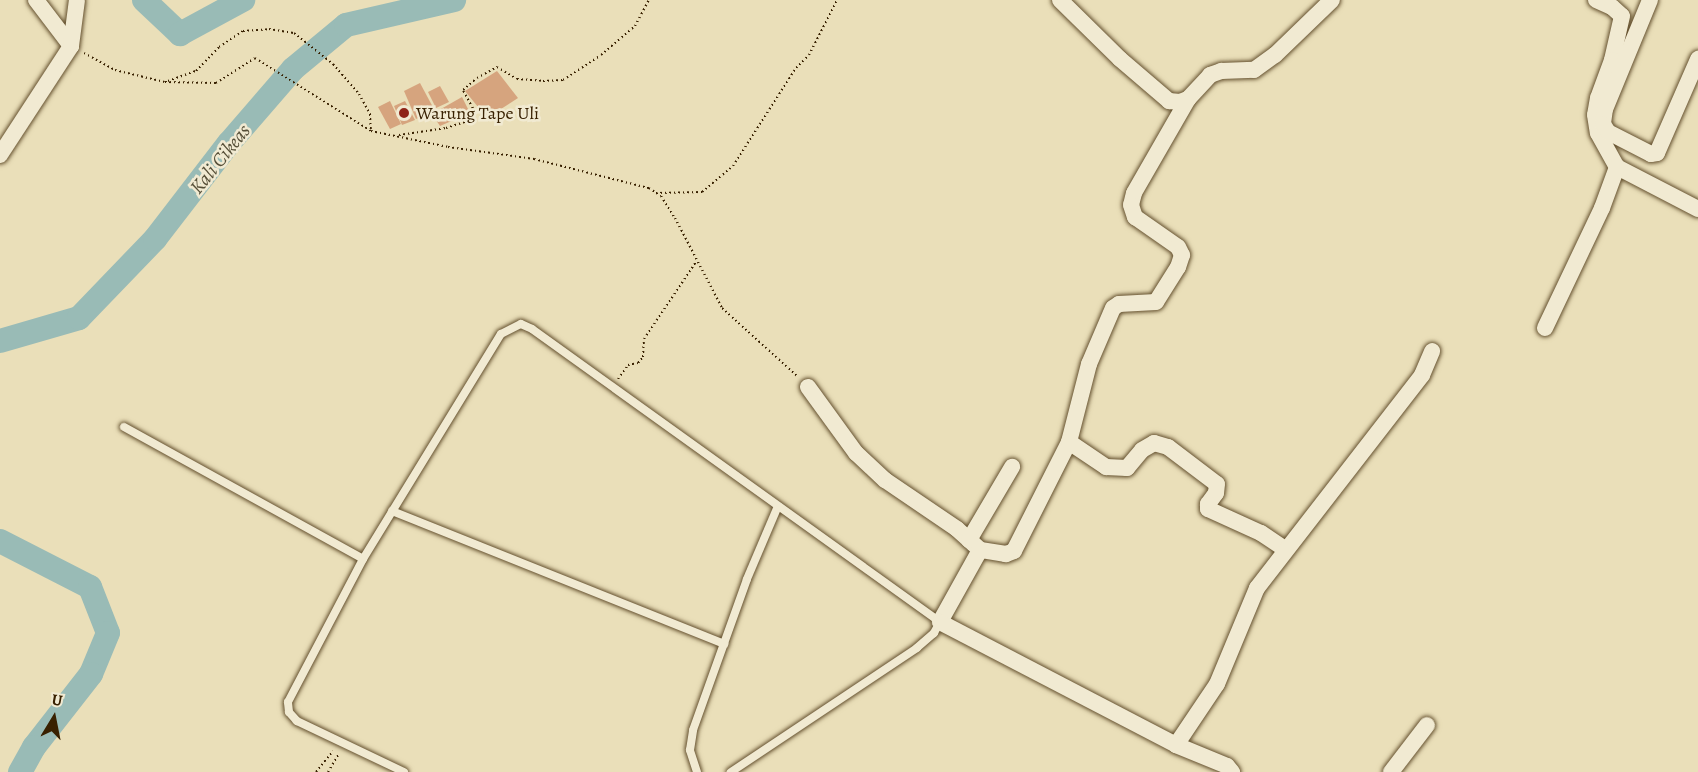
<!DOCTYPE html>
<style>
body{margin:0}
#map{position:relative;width:1698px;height:772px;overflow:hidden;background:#eadfb9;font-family:Alegreya,serif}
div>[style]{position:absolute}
.river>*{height:24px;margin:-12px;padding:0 12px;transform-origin:12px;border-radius:12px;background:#99bbb6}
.building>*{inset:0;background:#d6a47e}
.path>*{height:2px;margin-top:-1px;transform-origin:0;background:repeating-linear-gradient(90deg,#382000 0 1.5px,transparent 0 4.5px)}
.roads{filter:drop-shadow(0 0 2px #64502e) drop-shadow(0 0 2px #64502e)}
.service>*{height:8px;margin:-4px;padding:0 4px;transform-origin:4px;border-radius:4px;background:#f1ead2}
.minor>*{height:16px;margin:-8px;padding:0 8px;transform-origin:8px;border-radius:8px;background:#f1ead2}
.dots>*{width:16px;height:16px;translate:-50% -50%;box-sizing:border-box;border:3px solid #f1ead2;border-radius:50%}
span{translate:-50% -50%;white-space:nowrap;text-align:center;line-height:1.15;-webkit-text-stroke:5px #f1ead2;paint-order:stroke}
.poi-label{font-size:18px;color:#382000}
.left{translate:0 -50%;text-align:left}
.water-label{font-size:20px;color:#554e37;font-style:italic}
.north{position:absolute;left:24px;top:688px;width:60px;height:60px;-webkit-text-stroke:4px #f1ead2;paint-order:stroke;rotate:10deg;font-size:16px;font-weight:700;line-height:24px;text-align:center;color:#382000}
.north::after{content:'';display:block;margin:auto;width:21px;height:27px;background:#382000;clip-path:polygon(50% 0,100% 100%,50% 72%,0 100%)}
</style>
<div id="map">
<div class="river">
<i style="left:144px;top:0;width:50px;rotate:43.4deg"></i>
<i style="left:180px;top:34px;width:72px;rotate:-28.4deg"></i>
<i style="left:0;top:341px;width:82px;rotate:-16.2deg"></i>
<i style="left:79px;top:318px;width:110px;rotate:-46.1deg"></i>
<i style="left:155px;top:239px;width:121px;rotate:-52.4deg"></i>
<i style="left:229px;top:143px;width:98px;rotate:-49.1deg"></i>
<i style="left:293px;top:69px;width:69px;rotate:-39.7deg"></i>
<i style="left:346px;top:25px;width:111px;rotate:-13deg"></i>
<i style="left:0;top:541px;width:101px;rotate:27.1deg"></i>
<i style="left:90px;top:587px;width:49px;rotate:68.6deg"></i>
<i style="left:108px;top:633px;width:44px;rotate:112.5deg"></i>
<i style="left:91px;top:674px;width:93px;rotate:128deg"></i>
<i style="left:34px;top:747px;width:29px;rotate:119deg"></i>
</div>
<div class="building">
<i style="clip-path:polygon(497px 71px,518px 98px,487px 118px,465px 91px)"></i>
<i style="clip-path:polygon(420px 83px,435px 111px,416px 119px,404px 91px)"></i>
<i style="clip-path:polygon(440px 86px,449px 102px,436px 108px,428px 92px)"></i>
<i style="clip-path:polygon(462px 97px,470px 113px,440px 126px,432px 114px)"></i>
<i style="clip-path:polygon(390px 101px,401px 124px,390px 129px,378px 107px)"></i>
<i style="clip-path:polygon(405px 101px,415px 120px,402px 125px,394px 106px)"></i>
</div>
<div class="path">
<i style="left:84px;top:53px;width:35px;rotate:29deg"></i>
<i style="left:115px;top:70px;width:51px;rotate:13.5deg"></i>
<i style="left:165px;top:82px;width:51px;rotate:1.1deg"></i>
<i style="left:216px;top:83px;width:46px;rotate:-32.7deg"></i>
<i style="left:255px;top:58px;width:137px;rotate:32.2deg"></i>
<i style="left:371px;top:131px;width:79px;rotate:11.7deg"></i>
<i style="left:448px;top:147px;width:87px;rotate:7.9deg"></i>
<i style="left:534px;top:159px;width:119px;rotate:14.2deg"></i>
<i style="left:649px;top:188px;width:14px;rotate:34deg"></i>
<i style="left:661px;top:196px;width:26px;rotate:58deg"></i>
<i style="left:675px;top:218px;width:102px;rotate:62.4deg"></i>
<i style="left:722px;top:308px;width:101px;rotate:42.2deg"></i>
<i style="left:168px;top:81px;width:30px;rotate:-20deg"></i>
<i style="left:196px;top:71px;width:33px;rotate:-46deg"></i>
<i style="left:219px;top:47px;width:29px;rotate:-34deg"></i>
<i style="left:243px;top:31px;width:26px;rotate:-4deg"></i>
<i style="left:269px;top:29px;width:25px;rotate:9deg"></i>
<i style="left:294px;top:33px;width:50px;rotate:38.5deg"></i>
<i style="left:333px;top:64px;width:40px;rotate:49deg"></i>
<i style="left:359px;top:94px;width:23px;rotate:61deg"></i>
<i style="left:370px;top:114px;width:17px;rotate:87deg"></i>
<i style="left:399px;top:135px;width:48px;rotate:-8.5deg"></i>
<i style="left:446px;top:128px;width:26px;rotate:-18deg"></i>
<i style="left:471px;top:120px;width:9px;rotate:-63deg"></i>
<i style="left:475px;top:112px;width:25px;rotate:-119deg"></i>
<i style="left:463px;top:90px;width:18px;rotate:-41deg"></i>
<i style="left:477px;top:78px;width:23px;rotate:-29deg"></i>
<i style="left:497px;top:67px;width:23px;rotate:31deg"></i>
<i style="left:517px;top:79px;width:26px;rotate:4deg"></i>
<i style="left:543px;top:81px;width:20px;rotate:-3deg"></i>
<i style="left:563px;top:80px;width:45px;rotate:-33.3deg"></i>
<i style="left:601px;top:55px;width:45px;rotate:-40.5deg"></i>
<i style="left:635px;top:26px;width:30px;rotate:-62deg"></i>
<i style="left:656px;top:193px;width:46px;rotate:-1.2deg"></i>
<i style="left:702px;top:192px;width:40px;rotate:-40deg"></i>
<i style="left:733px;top:166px;width:117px;rotate:-57.3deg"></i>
<i style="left:796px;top:68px;width:18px;rotate:-45deg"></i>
<i style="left:809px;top:55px;width:62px;rotate:-63deg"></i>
<i style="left:618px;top:379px;width:17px;rotate:-54deg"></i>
<i style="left:628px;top:365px;width:10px;rotate:-11deg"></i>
<i style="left:638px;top:363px;width:8px;rotate:-50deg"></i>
<i style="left:643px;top:357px;width:18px;rotate:-87deg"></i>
<i style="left:644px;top:339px;width:93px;rotate:-56deg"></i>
<i style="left:316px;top:772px;width:27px;rotate:-51deg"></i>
<i style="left:328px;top:772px;width:21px;rotate:-59deg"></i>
</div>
<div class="roads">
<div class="service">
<i style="left:124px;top:427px;width:273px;rotate:28.9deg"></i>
<i style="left:392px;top:511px;width:358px;rotate:21.8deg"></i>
<i style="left:404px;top:772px;width:119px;rotate:-154.5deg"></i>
<i style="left:297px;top:721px;width:12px;rotate:-132deg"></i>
<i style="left:289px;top:712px;width:10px;rotate:-96deg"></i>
<i style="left:288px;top:702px;width:161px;rotate:-62.3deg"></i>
<i style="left:363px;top:559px;width:264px;rotate:-58.5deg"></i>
<i style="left:501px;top:334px;width:22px;rotate:-27deg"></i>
<i style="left:521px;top:324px;width:12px;rotate:24deg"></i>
<i style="left:532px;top:329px;width:502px;rotate:35.68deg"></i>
<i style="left:940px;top:622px;width:13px;rotate:119deg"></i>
<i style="left:934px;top:633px;width:23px;rotate:139deg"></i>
<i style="left:917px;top:648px;width:224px;rotate:146.3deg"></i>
<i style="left:697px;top:772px;width:23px;rotate:-108deg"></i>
<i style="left:690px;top:750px;width:20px;rotate:-81deg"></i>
<i style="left:693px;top:730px;width:160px;rotate:-70.3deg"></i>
<i style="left:747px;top:579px;width:79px;rotate:-67deg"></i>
</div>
<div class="minor">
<i style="left:36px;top:0;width:58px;rotate:52.7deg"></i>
<i style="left:1060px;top:0;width:84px;rotate:44.5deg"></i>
<i style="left:1120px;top:59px;width:65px;rotate:40.6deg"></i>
<i style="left:1169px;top:101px;width:11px;rotate:5deg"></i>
<i style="left:1180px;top:102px;width:9px;rotate:-21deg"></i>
<i style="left:1188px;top:99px;width:33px;rotate:-47deg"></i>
<i style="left:1210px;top:75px;width:12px;rotate:-20deg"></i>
<i style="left:1221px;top:71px;width:33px;rotate:-2deg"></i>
<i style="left:1254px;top:70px;width:26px;rotate:-36deg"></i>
<i style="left:1275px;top:55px;width:79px;rotate:-44deg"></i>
<i style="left:1596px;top:0;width:17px;rotate:24deg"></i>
<i style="left:1612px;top:7px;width:13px;rotate:42deg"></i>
<i style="left:1622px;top:16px;width:45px;rotate:102.8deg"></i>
<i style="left:1612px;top:60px;width:40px;rotate:110.2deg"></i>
<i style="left:1598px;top:98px;width:17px;rotate:100deg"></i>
<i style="left:1595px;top:115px;width:18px;rotate:81deg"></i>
<i style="left:1598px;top:133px;width:39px;rotate:61deg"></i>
<i style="left:1617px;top:167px;width:91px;rotate:27.4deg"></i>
<i style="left:1650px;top:0;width:118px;rotate:112.4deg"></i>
<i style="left:1605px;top:109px;width:15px;rotate:98deg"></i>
<i style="left:1603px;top:124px;width:9px;rotate:58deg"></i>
<i style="left:1608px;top:132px;width:48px;rotate:27.1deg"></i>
<i style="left:1651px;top:154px;width:6px;rotate:-9deg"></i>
<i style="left:1657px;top:153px;width:103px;rotate:-66.4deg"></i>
<i style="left:1188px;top:99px;width:108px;rotate:119.9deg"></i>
<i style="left:1134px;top:193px;width:12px;rotate:104deg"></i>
<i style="left:1131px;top:205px;width:13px;rotate:72deg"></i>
<i style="left:1135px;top:217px;width:52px;rotate:34.9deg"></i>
<i style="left:1178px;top:247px;width:9px;rotate:63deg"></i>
<i style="left:1182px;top:255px;width:13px;rotate:108deg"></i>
<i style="left:1178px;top:267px;width:41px;rotate:122.2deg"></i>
<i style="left:1156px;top:302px;width:37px;rotate:177deg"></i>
<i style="left:1119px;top:304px;width:7px;rotate:146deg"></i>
<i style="left:1113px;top:308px;width:61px;rotate:113.2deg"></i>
<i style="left:1089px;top:364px;width:81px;rotate:104.4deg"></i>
<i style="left:1069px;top:442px;width:122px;rotate:116.8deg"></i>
<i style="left:1014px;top:551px;width:9px;rotate:159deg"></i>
<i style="left:1006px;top:554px;width:26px;rotate:-171deg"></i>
<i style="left:980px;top:550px;width:82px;rotate:119.1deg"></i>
<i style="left:940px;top:622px;width:266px;rotate:27.5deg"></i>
<i style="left:1176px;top:745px;width:55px;rotate:22.4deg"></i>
<i style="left:1227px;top:766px;width:8px;rotate:50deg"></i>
<i style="left:0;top:155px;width:130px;rotate:-56.9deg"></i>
<i style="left:71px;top:46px;width:46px;rotate:-82.6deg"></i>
<i style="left:1545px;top:328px;width:133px;rotate:-64.6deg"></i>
<i style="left:1602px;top:208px;width:44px;rotate:-69.9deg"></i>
<i style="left:808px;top:387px;width:82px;rotate:54deg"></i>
<i style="left:856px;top:453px;width:40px;rotate:43deg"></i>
<i style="left:885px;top:480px;width:87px;rotate:34.2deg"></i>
<i style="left:957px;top:529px;width:31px;rotate:42deg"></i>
<i style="left:1069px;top:442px;width:45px;rotate:34deg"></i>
<i style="left:1106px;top:467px;width:21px;rotate:3deg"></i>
<i style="left:1127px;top:468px;width:23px;rotate:-50deg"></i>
<i style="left:1142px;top:450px;width:14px;rotate:-30deg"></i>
<i style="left:1154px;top:443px;width:15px;rotate:16deg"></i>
<i style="left:1168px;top:447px;width:61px;rotate:37.1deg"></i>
<i style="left:1217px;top:484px;width:9px;rotate:96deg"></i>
<i style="left:1216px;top:493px;width:14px;rotate:126deg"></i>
<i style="left:1208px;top:504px;width:5px;rotate:90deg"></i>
<i style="left:1208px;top:509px;width:58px;rotate:24.4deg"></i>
<i style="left:1261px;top:533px;width:29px;rotate:34deg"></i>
<i style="left:969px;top:540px;width:85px;rotate:-59.5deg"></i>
<i style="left:1176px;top:745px;width:73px;rotate:-56.1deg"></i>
<i style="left:1217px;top:684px;width:104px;rotate:-67.4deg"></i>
<i style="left:1257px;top:588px;width:269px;rotate:-52.2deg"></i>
<i style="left:1422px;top:375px;width:26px;rotate:-67deg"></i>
<i style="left:1391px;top:772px;width:59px;rotate:-52.5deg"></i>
</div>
</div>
<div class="dots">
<i style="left:404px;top:113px;background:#8f2418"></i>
</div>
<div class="poi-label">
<span class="left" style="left:416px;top:113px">Warung Tape Uli</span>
</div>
<div class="water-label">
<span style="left:220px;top:159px;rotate:-51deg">Kali Cikeas</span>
</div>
<div class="north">U</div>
</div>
